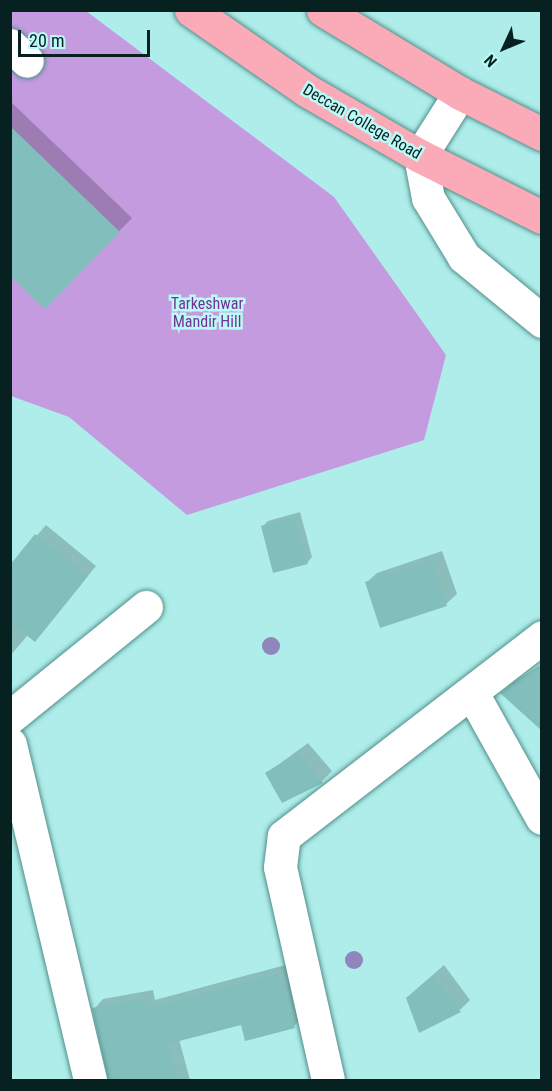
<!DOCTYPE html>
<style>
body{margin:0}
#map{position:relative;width:552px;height:1091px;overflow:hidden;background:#aeede9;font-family:"Roboto Condensed",sans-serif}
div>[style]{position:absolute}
.green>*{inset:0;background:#c59be0}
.shadow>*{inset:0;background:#0003}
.building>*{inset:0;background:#82bfbc}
.roads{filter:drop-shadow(0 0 2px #518e8b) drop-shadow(0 0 2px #518e8b)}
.minor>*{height:33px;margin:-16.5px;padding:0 16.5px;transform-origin:16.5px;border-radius:16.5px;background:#fff}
.major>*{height:33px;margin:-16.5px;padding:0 16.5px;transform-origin:16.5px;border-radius:16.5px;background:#fbaab8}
.trees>*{width:18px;height:18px;margin:-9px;border-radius:50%;background:#8e86bc}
span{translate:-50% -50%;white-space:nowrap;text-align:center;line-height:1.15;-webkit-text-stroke:5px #bbfaf6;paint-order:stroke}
.street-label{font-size:16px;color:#072120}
.park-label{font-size:16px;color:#743297}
.frame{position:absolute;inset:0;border:12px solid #072120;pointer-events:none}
.north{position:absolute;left:474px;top:18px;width:60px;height:60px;-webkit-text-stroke:4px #bbfaf6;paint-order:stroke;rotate:226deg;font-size:16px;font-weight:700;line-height:24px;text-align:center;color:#072120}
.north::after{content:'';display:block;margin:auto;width:21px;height:27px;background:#072120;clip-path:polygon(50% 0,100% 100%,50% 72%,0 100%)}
.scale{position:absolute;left:18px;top:30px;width:132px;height:27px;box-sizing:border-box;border:3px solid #072120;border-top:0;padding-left:8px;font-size:18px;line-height:21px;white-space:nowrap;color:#072120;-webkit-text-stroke:4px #bbfaf6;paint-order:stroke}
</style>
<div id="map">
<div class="green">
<i style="clip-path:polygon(11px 11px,86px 11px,334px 197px,446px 355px,424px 440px,187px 515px,69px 417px,11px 396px)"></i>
</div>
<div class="shadow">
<i style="clip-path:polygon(10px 101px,132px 218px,45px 307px,10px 274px)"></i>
<i style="clip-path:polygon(300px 512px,312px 557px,307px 563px,262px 527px,268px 521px)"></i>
<i style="clip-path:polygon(46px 525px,96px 566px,44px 630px,28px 635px,10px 656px,10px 567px)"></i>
<i style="clip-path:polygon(442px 551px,457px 594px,446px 604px,366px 583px,377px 573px)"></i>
<i style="clip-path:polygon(542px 664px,542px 710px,502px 693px,512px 683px)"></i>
<i style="clip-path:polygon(308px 743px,332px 771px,322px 781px,283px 801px,267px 773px)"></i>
<i style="clip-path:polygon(289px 964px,303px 1017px,294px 1026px,242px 1023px,179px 1039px,190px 1080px,109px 1080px,94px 1009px,103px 999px,153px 990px,155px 1000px)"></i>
<i style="clip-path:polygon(444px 965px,470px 1000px,460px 1010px,418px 988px)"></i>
</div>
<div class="building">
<i style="clip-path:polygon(10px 126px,120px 232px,45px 309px,10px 276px)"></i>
<i style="clip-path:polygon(294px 517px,308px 564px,273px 573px,261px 526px)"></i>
<i style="clip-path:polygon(35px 534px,88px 576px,35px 642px,10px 622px,10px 565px)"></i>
<i style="clip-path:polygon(432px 560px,447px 606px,380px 628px,365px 582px)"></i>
<i style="clip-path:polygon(542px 665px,542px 731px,500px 693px)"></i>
<i style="clip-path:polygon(297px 753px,323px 783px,282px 803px,265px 773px)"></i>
<i style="clip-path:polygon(279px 973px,295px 1028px,245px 1041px,241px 1025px,168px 1044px,178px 1080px,108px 1080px,92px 1008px,144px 999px,145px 1009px)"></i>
<i style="clip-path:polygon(433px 975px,461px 1012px,419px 1033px,406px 998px)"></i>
</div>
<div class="roads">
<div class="minor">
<i style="left:10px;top:45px;width:23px;rotate:43deg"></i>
<i style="left:460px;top:93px;width:75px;rotate:122.4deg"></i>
<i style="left:420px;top:156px;width:43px;rotate:79.2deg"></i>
<i style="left:428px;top:198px;width:69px;rotate:58.6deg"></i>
<i style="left:464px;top:257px;width:101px;rotate:39.4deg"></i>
<i style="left:472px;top:693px;width:143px;rotate:60.8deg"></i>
<i style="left:10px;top:717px;width:175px;rotate:-39deg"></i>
<i style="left:10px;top:744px;width:345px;rotate:76.6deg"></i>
<i style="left:328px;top:1080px;width:218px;rotate:-102.7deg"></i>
<i style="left:280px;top:867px;width:31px;rotate:-83deg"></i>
<i style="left:284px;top:836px;width:326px;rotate:-37.6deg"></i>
</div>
<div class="major">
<i style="left:191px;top:10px;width:140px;rotate:34.8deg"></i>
<i style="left:306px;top:90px;width:132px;rotate:30.1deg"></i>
<i style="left:420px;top:156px;width:136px;rotate:26.6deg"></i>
<i style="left:323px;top:10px;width:160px;rotate:31.2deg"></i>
<i style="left:460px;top:93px;width:92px;rotate:26.6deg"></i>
</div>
</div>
<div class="trees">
<i style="left:271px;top:646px"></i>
<i style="left:354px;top:960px"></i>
</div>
<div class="street-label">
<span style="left:362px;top:122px;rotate:30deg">Deccan College Road</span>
</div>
<div class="park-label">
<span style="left:207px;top:313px">Tarkeshwar<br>Mandir Hill</span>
</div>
<div class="frame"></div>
<div class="north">N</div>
<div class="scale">20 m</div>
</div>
